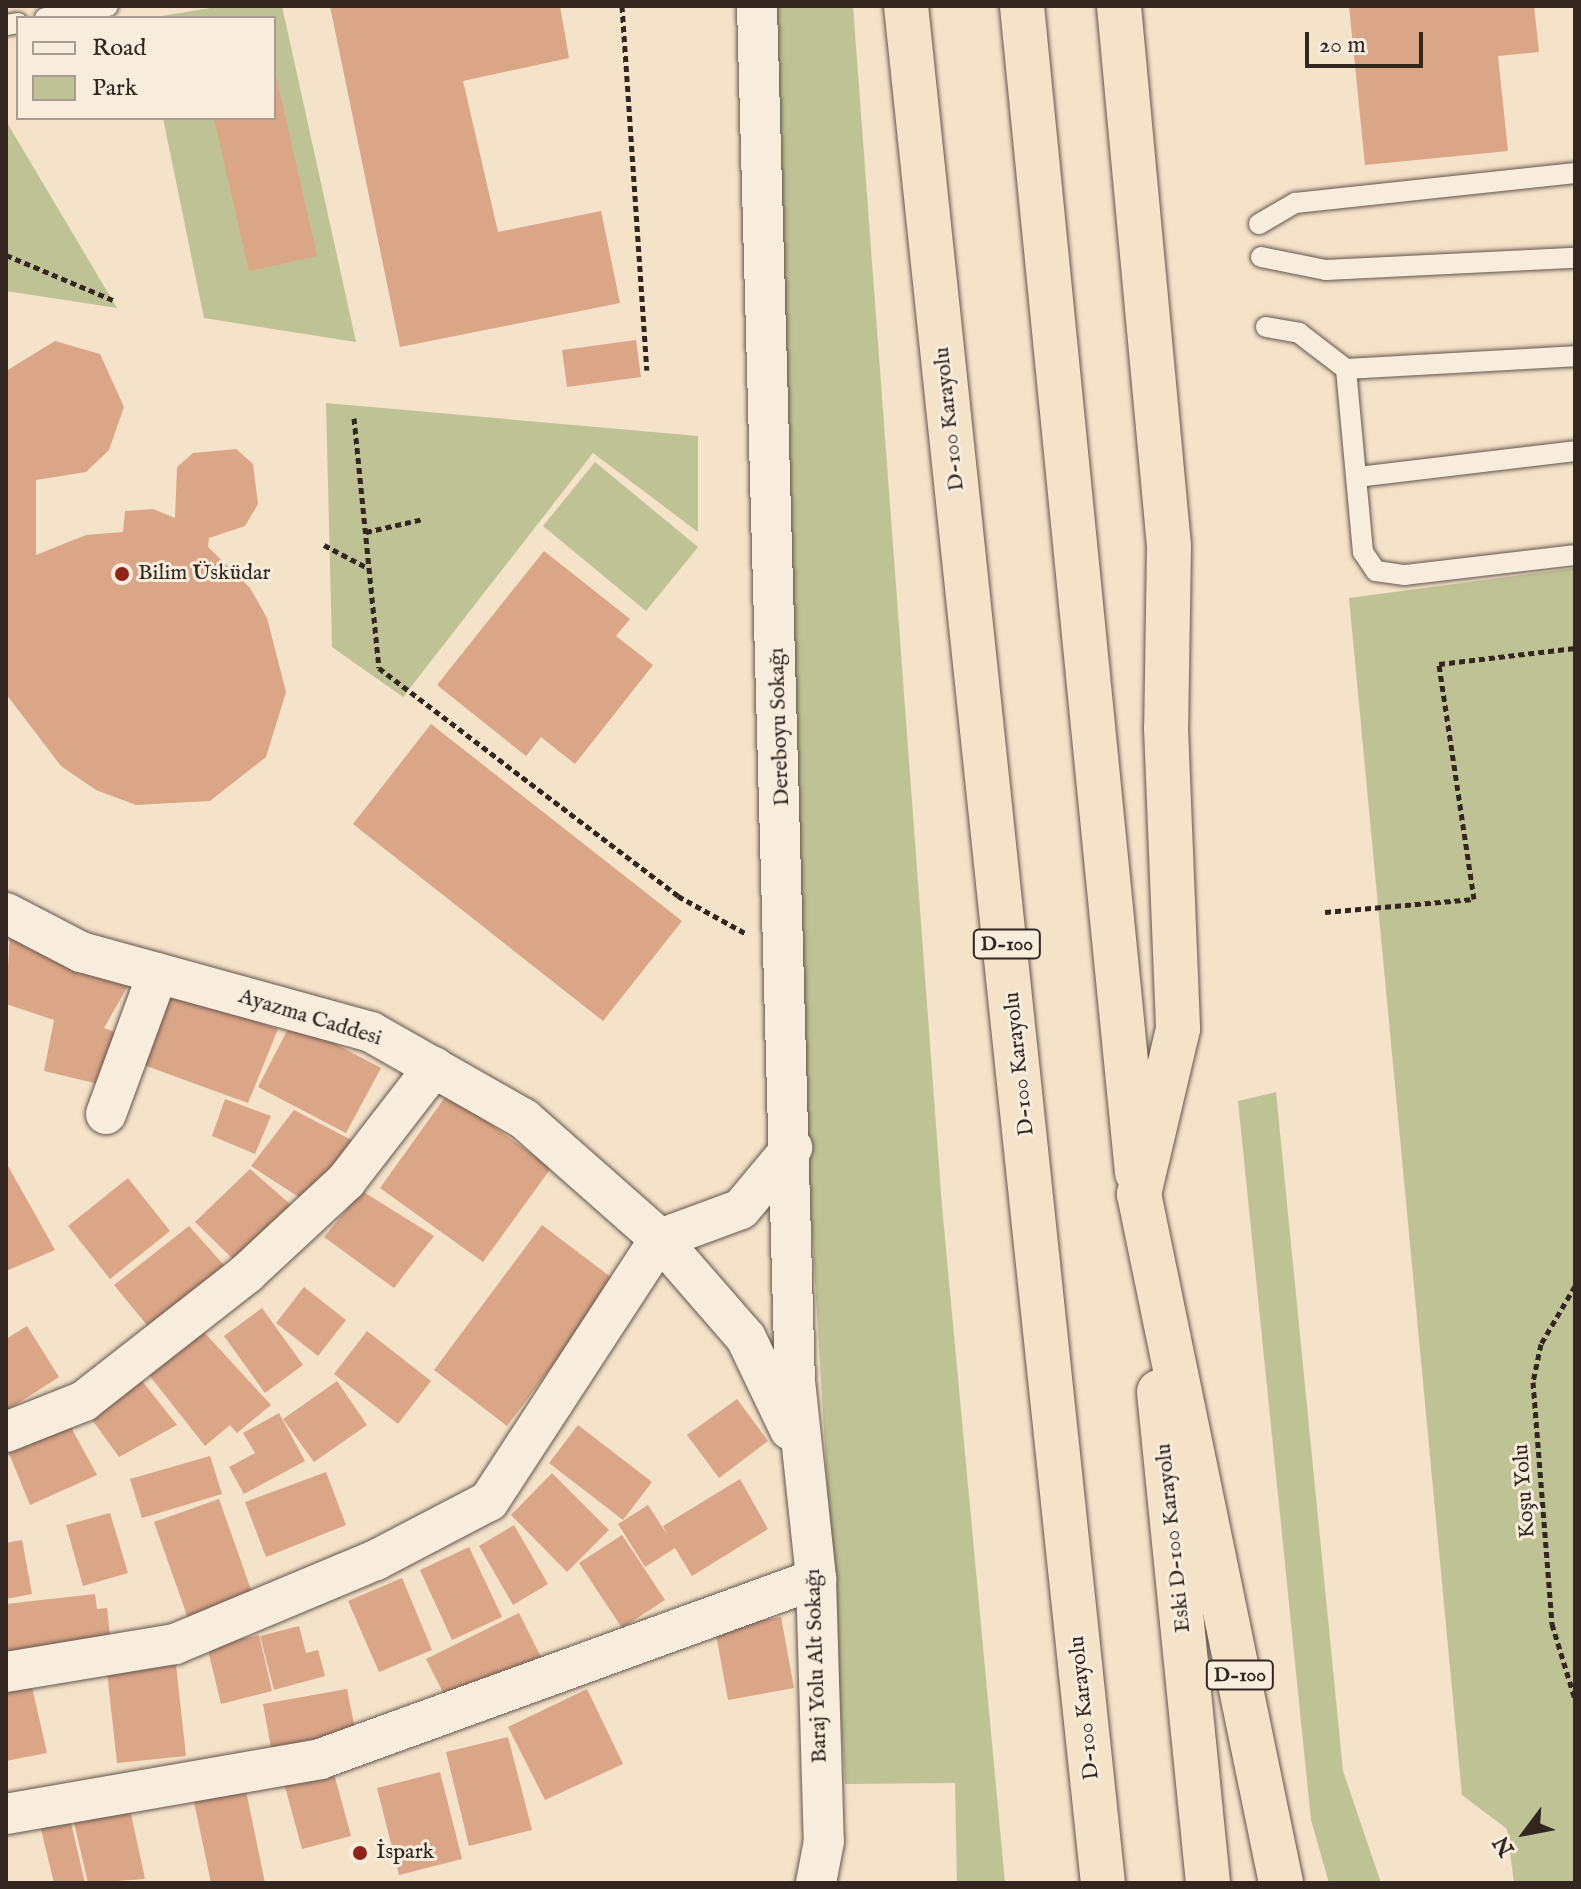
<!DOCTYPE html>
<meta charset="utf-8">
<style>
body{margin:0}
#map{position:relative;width:1581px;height:1889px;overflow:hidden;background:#f4e2c9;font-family:"IM FELL English",serif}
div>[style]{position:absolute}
.green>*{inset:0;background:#bec294}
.building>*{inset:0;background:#dba588}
.path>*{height:5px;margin-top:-2.5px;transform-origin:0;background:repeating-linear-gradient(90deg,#332621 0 6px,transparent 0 10px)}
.roads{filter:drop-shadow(0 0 2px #63554b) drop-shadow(0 0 2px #63554b)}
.lane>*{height:20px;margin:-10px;padding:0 10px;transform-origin:10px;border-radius:10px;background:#f8ecdc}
.street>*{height:40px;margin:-20px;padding:0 20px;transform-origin:20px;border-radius:20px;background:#f8ecdc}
.highway>*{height:44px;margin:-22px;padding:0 22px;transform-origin:22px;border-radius:22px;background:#f4e2c9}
.dots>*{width:22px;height:22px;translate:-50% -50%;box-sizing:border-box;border:4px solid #f8ecdc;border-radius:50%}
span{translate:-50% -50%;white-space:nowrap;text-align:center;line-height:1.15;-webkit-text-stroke:6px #f8ecdc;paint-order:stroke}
.shield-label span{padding:2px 6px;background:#f8ecdc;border:2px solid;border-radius:6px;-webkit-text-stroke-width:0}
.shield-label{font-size:20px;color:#332621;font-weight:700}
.street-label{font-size:22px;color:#332621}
.poi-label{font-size:22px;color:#332621}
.left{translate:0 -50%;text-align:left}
.frame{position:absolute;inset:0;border:8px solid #332621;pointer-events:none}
.legend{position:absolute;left:16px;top:16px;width:260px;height:104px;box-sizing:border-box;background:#f8ecdc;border:2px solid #a99d91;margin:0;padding:10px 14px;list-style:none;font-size:24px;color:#332621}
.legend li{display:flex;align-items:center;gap:16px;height:40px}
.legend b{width:40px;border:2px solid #a99d91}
.north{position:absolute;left:1485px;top:1793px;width:80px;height:80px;-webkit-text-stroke:6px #f8ecdc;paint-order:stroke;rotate:238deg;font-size:22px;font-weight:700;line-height:32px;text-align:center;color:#332621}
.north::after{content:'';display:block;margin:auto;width:28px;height:36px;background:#332621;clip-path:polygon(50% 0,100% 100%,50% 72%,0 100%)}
.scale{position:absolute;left:1305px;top:32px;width:118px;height:36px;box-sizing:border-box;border:4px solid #332621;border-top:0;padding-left:10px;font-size:24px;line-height:28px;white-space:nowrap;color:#332621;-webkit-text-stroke:6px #f8ecdc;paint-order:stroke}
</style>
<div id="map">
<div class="green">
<i style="clip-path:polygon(223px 6px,282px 6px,356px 342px,204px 318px,163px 118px,274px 118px,274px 18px,149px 18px)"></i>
<i style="clip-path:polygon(774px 6px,853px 6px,942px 1206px,1005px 1883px,957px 1883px,955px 1783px,845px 1784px,806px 1129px)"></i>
<i style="clip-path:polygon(6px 121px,117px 308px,6px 291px)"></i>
<i style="clip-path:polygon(326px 403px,698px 436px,698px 532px,593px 453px,403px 697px,332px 647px)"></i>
<i style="clip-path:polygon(595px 462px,698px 547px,646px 611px,543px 526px)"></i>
<i style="clip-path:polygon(1575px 568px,1575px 1883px,1514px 1883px,1507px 1829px,1462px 1795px,1349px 598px)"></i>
<i style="clip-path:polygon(1276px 1092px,1343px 1771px,1381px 1883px,1329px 1883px,1311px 1820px,1238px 1101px)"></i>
</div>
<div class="building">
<i style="clip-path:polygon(330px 6px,560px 6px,569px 58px,463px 81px,498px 232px,601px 211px,620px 303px,400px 347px)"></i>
<i style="clip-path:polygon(1349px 6px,1534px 6px,1539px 52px,1498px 56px,1508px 151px,1365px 165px)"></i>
<i style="clip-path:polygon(274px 67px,317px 256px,249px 271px,214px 118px,274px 118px)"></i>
<i style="clip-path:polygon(636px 340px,641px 377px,567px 387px,562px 350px)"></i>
<i style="clip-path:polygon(55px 341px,100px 354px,124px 407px,109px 450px,86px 472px,36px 480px,36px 555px,86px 535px,123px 532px,125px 511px,153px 509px,175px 518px,177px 467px,193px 453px,236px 449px,253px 464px,258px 504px,245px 526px,209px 538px,208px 547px,250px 588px,267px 618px,286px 692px,266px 757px,210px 801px,136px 805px,96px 790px,61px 766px,6px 694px,6px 371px)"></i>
<i style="clip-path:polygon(544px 551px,630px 619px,616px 636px,653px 665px,575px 764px,541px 737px,526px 756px,437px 685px)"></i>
<i style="clip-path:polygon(431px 724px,682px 921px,603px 1021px,353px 824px)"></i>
<i style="clip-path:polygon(10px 930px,133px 977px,104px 1028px,122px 1035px,107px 1086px,44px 1071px,54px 1020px,6px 1004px)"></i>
<i style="clip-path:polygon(162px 989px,278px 1029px,248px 1103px,138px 1063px)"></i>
<i style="clip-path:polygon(292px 1021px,381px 1068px,346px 1133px,258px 1087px)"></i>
<i style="clip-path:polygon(448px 1093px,551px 1168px,483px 1262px,380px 1188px)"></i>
<i style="clip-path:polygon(225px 1099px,271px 1116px,255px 1154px,212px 1136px)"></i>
<i style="clip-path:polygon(294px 1110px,359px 1144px,311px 1205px,251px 1166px)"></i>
<i style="clip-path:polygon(8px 1166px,55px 1250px,6px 1271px,6px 1167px)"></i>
<i style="clip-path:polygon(250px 1169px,298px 1211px,241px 1267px,195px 1222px)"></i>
<i style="clip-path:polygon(128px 1178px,170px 1231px,110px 1279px,68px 1226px)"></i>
<i style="clip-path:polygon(362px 1191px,434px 1236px,394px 1288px,324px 1237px)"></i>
<i style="clip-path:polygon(542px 1225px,616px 1281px,507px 1426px,434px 1370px)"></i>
<i style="clip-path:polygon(189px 1226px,231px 1273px,156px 1336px,114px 1285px)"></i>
<i style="clip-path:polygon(304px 1287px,346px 1320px,318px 1356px,276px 1323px)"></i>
<i style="clip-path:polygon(262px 1308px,303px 1365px,265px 1393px,224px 1336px)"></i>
<i style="clip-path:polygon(27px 1326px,59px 1377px,6px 1411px,6px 1339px)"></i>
<i style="clip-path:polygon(367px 1331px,431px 1381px,398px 1424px,334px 1374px)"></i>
<i style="clip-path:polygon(204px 1332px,271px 1405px,237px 1433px,230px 1425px,205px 1446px,149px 1375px)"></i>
<i style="clip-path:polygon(139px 1377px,177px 1425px,119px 1457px,85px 1410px)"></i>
<i style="clip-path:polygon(337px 1381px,367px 1425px,314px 1462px,283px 1419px)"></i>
<i style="clip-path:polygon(737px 1399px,768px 1441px,719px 1478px,687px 1435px)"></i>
<i style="clip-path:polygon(279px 1413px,305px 1461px,244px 1494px,229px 1467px,255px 1453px,243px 1433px)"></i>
<i style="clip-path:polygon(67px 1420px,97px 1475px,30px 1505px,6px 1446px)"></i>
<i style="clip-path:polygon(578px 1425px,652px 1482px,623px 1520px,549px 1463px)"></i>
<i style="clip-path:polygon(210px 1456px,222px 1494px,142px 1518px,130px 1479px)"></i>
<i style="clip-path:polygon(326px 1472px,346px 1525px,266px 1557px,245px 1502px)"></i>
<i style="clip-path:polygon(552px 1473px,609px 1530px,567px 1572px,511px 1515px)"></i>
<i style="clip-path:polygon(740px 1479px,768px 1529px,692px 1576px,675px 1548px,645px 1567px,618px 1524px,648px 1505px,668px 1536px,663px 1526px)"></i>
<i style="clip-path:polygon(219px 1499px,255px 1601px,190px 1624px,154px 1522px)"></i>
<i style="clip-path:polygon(110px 1513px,128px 1573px,83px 1586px,66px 1525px)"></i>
<i style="clip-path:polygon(514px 1525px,548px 1584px,513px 1605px,479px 1546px)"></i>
<i style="clip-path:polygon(622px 1535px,665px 1600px,622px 1628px,579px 1563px)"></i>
<i style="clip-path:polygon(22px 1540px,32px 1594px,6px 1599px,6px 1543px)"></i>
<i style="clip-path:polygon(469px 1547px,502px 1617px,452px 1640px,420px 1570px)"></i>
<i style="clip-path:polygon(402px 1578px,432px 1650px,379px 1672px,348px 1601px)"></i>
<i style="clip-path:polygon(95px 1594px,97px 1609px,107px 1608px,112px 1653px,6px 1665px,6px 1604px)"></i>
<i style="clip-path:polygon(519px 1613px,544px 1663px,451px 1708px,426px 1659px)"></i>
<i style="clip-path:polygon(781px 1617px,794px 1688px,728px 1700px,715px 1629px)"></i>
<i style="clip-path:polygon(299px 1626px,306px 1653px,318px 1650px,325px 1676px,274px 1690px,260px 1636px)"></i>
<i style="clip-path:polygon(259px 1635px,272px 1691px,221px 1704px,207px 1646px)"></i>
<i style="clip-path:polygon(176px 1665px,186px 1756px,117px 1763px,107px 1672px)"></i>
<i style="clip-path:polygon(32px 1687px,47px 1753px,6px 1761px,6px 1692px)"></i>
<i style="clip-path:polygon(347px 1689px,358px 1744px,273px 1759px,263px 1704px)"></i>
<i style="clip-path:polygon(587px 1689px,623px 1764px,545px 1800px,508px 1727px)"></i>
<i style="clip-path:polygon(508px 1737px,532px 1830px,469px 1846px,446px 1752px)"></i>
<i style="clip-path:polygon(333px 1770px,351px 1836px,302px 1849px,284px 1783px)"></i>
<i style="clip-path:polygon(440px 1772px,462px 1859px,399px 1875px,377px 1788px)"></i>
<i style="clip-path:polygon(244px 1781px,265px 1883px,211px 1883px,192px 1792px)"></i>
<i style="clip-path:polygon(129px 1805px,145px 1879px,88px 1883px,73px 1818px)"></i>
<i style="clip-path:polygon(69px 1814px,85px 1883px,54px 1883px,39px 1821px)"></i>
</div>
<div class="path">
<i style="left:622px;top:6px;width:365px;rotate:86.1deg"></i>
<i style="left:6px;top:255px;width:116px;rotate:22.8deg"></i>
<i style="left:354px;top:418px;width:251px;rotate:84.3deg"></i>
<i style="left:379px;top:668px;width:376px;rotate:37.3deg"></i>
<i style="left:678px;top:896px;width:77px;rotate:28.9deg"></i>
<i style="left:366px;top:532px;width:58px;rotate:-12.8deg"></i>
<i style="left:324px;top:545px;width:50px;rotate:27.6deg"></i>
<i style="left:1325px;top:912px;width:150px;rotate:-5deg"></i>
<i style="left:1474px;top:899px;width:238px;rotate:-98.5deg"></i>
<i style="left:1439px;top:664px;width:137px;rotate:-6.7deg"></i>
<i style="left:1575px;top:1286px;width:67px;rotate:120.4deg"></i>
<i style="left:1541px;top:1344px;width:39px;rotate:102deg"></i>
<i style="left:1533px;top:1382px;width:243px;rotate:85.5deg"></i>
<i style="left:1552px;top:1624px;width:78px;rotate:73deg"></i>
</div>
<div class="roads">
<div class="lane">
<i style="left:45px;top:18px;width:64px;rotate:-10.8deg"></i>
<i style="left:6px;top:25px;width:12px;rotate:-9deg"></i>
<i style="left:1259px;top:224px;width:42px;rotate:-30.3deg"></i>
<i style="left:1295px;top:203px;width:282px;rotate:-6.1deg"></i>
<i style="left:1261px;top:257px;width:66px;rotate:11.3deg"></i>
<i style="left:1326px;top:270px;width:249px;rotate:-2.8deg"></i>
<i style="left:1266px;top:327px;width:34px;rotate:10deg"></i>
<i style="left:1299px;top:333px;width:59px;rotate:37.5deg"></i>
<i style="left:1346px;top:369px;width:229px;rotate:-3.2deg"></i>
<i style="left:1346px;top:369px;width:184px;rotate:84.7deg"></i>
<i style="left:1363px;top:552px;width:23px;rotate:56deg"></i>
<i style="left:1376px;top:571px;width:29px;rotate:8deg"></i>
<i style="left:1405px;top:575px;width:171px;rotate:-6.7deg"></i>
<i style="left:1358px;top:477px;width:219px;rotate:-6.8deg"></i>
</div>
<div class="street">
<i style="left:757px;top:6px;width:1376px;rotate:88.42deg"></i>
<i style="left:795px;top:1381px;width:199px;rotate:83.9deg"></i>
<i style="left:816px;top:1579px;width:262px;rotate:88.3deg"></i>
<i style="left:824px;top:1841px;width:43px;rotate:100.8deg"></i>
<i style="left:6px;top:913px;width:85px;rotate:27.5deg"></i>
<i style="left:81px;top:952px;width:301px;rotate:15.4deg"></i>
<i style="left:371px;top:1032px;width:176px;rotate:29.6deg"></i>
<i style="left:524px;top:1119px;width:181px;rotate:41.4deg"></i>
<i style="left:660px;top:1239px;width:131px;rotate:49deg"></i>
<i style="left:746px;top:1338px;width:102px;rotate:64.4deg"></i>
<i style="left:106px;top:1114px;width:150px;rotate:-69.8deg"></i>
<i style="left:6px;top:1432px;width:84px;rotate:-21.7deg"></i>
<i style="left:84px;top:1401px;width:207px;rotate:-38.1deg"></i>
<i style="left:247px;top:1273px;width:135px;rotate:-42.9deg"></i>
<i style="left:346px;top:1181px;width:144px;rotate:-52.3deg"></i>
<i style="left:6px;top:1672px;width:171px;rotate:-9.4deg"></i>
<i style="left:175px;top:1644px;width:218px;rotate:-22.7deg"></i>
<i style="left:376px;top:1560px;width:127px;rotate:-27.6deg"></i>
<i style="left:489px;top:1501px;width:313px;rotate:-56.9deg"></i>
<i style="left:660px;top:1239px;width:86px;rotate:-20.3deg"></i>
<i style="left:741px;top:1209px;width:80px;rotate:-50.1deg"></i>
<i style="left:6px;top:1814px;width:319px;rotate:-9.9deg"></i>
<i style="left:320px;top:1759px;width:528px;rotate:-19.95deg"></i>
</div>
<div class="highway">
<i style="left:906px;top:6px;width:1887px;rotate:84.01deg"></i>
<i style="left:1022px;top:6px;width:1172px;rotate:84.37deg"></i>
<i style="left:1119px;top:6px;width:542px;rotate:84.71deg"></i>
<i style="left:1169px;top:546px;width:182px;rotate:90.9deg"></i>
<i style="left:1166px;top:728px;width:301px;rotate:87.7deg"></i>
<i style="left:1178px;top:1029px;width:170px;rotate:103.3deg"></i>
<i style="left:1139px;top:1194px;width:703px;rotate:78.35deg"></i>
<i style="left:1159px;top:1392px;width:493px;rotate:84.3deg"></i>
</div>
</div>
<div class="dots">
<i style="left:122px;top:574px;background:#8f2418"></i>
<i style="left:360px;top:1853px;background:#8f2418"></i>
</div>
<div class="shield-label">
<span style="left:1007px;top:944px">D-100</span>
<span style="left:1240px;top:1675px">D-100</span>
</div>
<div class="street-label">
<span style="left:950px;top:419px;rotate:-96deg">D-100 Karayolu</span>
<span style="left:780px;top:727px;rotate:-92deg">Dereboyu Sokağı</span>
<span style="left:310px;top:1018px;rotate:17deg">Ayazma Caddesi</span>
<span style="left:1020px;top:1064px;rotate:-96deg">D-100 Karayolu</span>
<span style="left:1525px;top:1491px;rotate:-94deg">Koşu Yolu</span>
<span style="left:1174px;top:1538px;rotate:-96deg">Eski D-100 Karayolu</span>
<span style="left:817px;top:1666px;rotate:-92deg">Baraj Yolu Alt Sokağı</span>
<span style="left:1085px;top:1708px;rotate:-96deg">D-100 Karayolu</span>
</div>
<div class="poi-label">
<span class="left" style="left:138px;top:574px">Bilim Üsküdar</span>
<span class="left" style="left:376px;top:1853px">İspark</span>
</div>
<div class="frame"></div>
<ul class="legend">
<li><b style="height:10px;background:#f8ecdc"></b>Road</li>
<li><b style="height:22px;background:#bec294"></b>Park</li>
</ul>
<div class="north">N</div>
<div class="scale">20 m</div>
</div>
